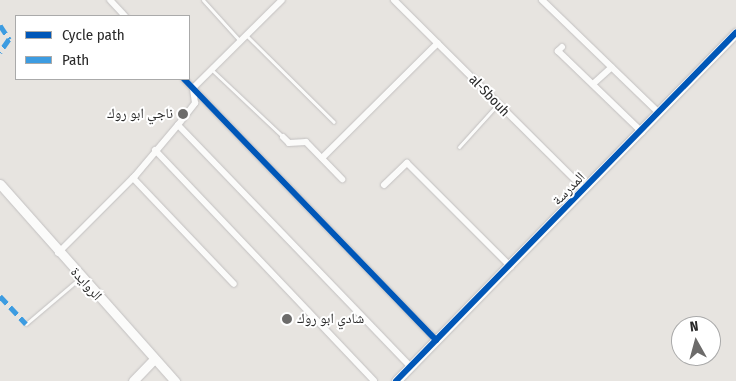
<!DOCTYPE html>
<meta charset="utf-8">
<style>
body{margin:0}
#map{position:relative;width:736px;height:381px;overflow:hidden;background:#e7e4e0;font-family:"Fira Sans Condensed","Noto Naskh Arabic",sans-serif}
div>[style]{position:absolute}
.roads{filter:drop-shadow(0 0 1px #c2c0c0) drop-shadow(0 0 1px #c2c0c0)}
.lane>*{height:3px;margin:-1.5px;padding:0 1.5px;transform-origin:1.5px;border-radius:1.5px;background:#fbfbfa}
.street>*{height:6px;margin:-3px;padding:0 3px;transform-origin:3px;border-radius:3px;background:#fbfbfa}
.secondary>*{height:9px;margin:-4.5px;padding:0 4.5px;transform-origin:4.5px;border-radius:4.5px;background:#fbfbfa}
.quiet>*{height:5px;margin-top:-2.5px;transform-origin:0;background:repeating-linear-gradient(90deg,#3d9ce1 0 10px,transparent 0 15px)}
.cycleway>*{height:6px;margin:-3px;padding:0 3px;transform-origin:3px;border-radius:3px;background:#0057b8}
.dots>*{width:14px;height:14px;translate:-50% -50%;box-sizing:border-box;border:2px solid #fff;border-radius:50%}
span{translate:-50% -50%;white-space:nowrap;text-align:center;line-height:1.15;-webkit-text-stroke:4px #fff;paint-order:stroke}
.street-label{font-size:14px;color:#2a2a2a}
.poi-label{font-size:14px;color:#2a2a2a}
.right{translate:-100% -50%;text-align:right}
.left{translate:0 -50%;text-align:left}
.legend{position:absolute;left:15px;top:15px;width:175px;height:65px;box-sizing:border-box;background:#fff;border:1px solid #aaa;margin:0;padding:6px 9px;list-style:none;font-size:15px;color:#2a2a2a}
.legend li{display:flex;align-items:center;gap:10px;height:25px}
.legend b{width:25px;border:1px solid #aaa}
.north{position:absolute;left:671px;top:316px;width:50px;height:50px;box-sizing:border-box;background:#fff;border:1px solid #aaa;border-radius:50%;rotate:353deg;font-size:14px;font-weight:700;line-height:20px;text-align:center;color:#2a2a2a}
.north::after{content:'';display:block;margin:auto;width:18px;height:22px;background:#6c6b6a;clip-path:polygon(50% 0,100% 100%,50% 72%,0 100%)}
</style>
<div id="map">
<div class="roads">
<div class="lane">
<i style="left:203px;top:0;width:55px;rotate:47.9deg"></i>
<i style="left:247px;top:36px;width:122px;rotate:44.7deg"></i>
<i style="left:212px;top:70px;width:98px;rotate:43.3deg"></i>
<i style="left:459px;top:147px;width:57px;rotate:-47.9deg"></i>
<i style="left:26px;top:324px;width:71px;rotate:-40.4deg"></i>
</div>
<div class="street">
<i style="left:110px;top:0;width:22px;rotate:47deg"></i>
<i style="left:394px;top:0;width:269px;rotate:44.8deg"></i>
<i style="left:542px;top:0;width:163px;rotate:44deg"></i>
<i style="left:562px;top:47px;width:6px;rotate:135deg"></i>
<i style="left:558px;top:51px;width:117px;rotate:44deg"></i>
<i style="left:184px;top:79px;width:363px;rotate:46deg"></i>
<i style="left:593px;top:84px;width:25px;rotate:-42deg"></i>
<i style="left:178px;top:125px;width:335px;rotate:46.1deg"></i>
<i style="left:283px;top:137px;width:8px;rotate:45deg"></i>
<i style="left:289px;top:143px;width:17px;rotate:-3deg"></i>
<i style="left:306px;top:142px;width:52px;rotate:45.8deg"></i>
<i style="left:155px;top:150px;width:318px;rotate:46.5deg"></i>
<i style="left:322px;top:158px;width:163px;rotate:-44.8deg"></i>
<i style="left:133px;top:178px;width:146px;rotate:46.4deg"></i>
<i style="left:384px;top:185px;width:32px;rotate:-44deg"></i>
<i style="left:407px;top:163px;width:147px;rotate:45deg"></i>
<i style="left:58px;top:253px;width:109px;rotate:-45deg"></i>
<i style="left:135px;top:176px;width:67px;rotate:-49.9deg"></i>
<i style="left:178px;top:125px;width:28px;rotate:-52deg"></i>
<i style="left:195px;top:103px;width:15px;rotate:-98deg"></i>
<i style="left:193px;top:88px;width:125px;rotate:-44.7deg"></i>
</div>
<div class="secondary">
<i style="left:0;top:184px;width:264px;rotate:48.4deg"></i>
<i style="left:133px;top:381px;width:30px;rotate:-46deg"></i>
<i style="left:396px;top:381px;width:487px;rotate:-45.7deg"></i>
</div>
</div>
<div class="quiet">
<i style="left:0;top:25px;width:17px;rotate:57deg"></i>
<i style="left:9px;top:39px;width:16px;rotate:125deg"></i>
<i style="left:0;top:296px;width:38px;rotate:47deg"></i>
</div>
<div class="cycleway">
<i style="left:184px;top:79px;width:363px;rotate:46deg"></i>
<i style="left:396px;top:381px;width:487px;rotate:-45.7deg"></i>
</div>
<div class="dots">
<i style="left:183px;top:114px;background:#6c6b6a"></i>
<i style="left:287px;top:319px;background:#6c6b6a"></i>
</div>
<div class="street-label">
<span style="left:489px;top:96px;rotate:46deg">al-Sbouh</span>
<span style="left:569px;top:189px;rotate:-46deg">المدرسة</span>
<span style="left:86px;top:284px;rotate:48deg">الروايدة</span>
</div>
<div class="poi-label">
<span class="right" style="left:173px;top:114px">ناجي ابو روك</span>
<span class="left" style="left:297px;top:319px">شادي ابو روك</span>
</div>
<ul class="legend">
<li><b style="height:6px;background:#0057b8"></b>Cycle path</li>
<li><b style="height:6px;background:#3d9ce1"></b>Path</li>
</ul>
<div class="north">N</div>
</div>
